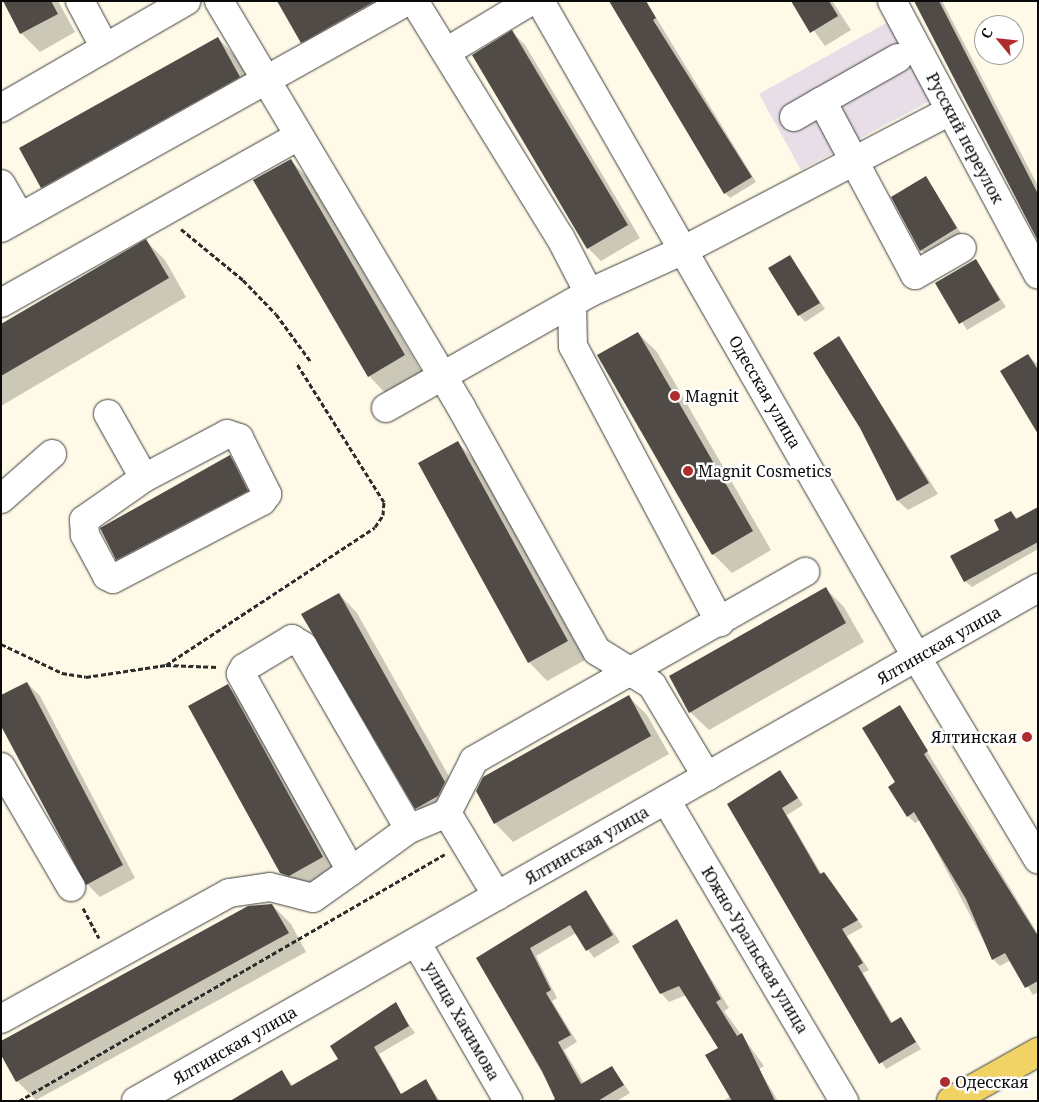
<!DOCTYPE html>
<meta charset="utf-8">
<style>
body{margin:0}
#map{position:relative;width:1039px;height:1102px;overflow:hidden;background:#fefae7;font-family:"Noto Serif",serif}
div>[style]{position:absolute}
.industrial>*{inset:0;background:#e8dee8}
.shadow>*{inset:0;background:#0003}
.building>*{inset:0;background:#514b47}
.path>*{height:3px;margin-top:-1.5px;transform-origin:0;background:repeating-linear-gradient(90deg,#2c2c2c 0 5px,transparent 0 7.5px)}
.roads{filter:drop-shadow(0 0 1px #3d3d3d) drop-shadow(0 0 1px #3d3d3d)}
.minor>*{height:28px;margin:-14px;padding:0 14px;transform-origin:14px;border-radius:14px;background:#fff}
.major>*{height:28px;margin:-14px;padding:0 14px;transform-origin:14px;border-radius:14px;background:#f0d265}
.dots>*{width:14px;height:14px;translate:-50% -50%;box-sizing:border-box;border:2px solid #fff;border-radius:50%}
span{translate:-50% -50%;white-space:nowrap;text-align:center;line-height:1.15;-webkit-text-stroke:5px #fff;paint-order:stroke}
.street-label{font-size:16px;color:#0a0a0a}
.poi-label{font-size:16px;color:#0a0a0a}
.left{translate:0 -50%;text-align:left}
.right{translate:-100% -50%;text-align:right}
.frame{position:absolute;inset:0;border:2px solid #0a0a0a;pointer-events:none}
.north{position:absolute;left:974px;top:15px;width:50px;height:50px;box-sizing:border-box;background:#fff;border:1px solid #9d9d9d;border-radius:50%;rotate:298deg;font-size:14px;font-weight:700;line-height:20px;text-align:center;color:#0a0a0a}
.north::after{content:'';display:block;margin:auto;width:18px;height:22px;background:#af2c2e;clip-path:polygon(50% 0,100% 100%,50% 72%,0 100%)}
</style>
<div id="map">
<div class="industrial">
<i style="clip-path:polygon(888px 22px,930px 101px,801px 170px,759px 94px)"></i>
</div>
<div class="shadow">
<i style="clip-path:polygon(4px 1px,58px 1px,75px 32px,40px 52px,21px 33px)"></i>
<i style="clip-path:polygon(279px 1px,426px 1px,321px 60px,302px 42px)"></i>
<i style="clip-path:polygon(610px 1px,646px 1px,756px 182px,730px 198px,725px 193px)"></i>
<i style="clip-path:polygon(793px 1px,832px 1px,851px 30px,825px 46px)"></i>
<i style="clip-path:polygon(916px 1px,942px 1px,1038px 186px,1038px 238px)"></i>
<i style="clip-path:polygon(512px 32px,525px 45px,640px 238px,601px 261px,588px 248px,473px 55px)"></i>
<i style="clip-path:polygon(218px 38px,236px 57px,258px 96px,60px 206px,42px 187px)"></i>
<i style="clip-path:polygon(290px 160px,309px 179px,423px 374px,387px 395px,369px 376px)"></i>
<i style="clip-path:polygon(926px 178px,962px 235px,927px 256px,921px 250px)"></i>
<i style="clip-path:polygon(146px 241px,165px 260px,186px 297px,1px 406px,1px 325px)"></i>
<i style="clip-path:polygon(790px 256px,825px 309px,805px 322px,799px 315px)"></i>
<i style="clip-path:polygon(976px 260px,1006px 307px,967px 330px,937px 283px)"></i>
<i style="clip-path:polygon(638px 333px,657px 352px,771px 550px,732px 573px,713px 554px,599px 356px)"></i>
<i style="clip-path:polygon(839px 338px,938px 494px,908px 510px,898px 501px,861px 428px)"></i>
<i style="clip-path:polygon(1028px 355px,1038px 365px,1038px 430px)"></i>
<i style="clip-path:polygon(457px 442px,476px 461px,585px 660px,547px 681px,529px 662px)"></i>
<i style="clip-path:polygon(230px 457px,243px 469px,260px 504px,130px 572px,117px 559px)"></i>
<i style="clip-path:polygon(1038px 508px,1038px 549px,972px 587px,965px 581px,1011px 512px,1017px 518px)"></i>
<i style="clip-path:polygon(825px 588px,844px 607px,864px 642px,709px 730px,690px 712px)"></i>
<i style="clip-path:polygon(339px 594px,357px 613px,463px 801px,435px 827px,416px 808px)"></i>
<i style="clip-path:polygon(27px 683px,40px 696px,135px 878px,100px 897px,87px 884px)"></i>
<i style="clip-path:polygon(227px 685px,246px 704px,341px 876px,300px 892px,281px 873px)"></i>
<i style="clip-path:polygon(629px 697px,647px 715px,669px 754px,513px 842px,495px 823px)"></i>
<i style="clip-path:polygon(900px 707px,1038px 934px,1038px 992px,1033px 995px,1011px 960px,1000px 966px,993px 959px,920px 820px,915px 823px,908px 816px,896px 783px)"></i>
<i style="clip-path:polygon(780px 771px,803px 805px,787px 815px,822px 875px,830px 880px,863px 927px,847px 936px,869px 970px,863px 973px,893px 1024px,901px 1019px,921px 1049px,886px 1069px,729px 804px)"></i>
<i style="clip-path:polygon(586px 892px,620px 942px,594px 958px,576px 933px,536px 956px,557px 998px,552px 1001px,577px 1042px,564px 1050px,584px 1084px,612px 1067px,630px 1093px,617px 1101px,558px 1101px,477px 958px)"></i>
<i style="clip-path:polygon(272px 905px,291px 924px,306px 952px,36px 1100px,17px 1081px,1px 1052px)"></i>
<i style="clip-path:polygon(676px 921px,729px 1008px,724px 1011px,764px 1066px,759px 1069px,778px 1101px,723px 1101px,731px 1096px,719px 1048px,686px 995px,669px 1002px,661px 993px)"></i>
<i style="clip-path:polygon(395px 1004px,415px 1033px,379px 1054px,397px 1085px,371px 1101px,232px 1101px,282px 1072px,293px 1086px,340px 1059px)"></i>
<i style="clip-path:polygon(426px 1081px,440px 1101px,392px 1101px)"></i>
</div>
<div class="building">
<i style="clip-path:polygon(3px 1px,51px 1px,58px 14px,20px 34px)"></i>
<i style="clip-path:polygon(277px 1px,375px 1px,301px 43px)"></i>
<i style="clip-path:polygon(609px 1px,646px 1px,656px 18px,653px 20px,752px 177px,724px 194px)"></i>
<i style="clip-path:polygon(791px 1px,829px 1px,838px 16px,810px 33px)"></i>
<i style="clip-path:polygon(914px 1px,939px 1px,1038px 194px,1038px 241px)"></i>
<i style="clip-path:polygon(512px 30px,628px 225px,587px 249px,472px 55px)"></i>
<i style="clip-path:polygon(218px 37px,240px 77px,41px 188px,19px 148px)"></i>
<i style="clip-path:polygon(291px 159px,405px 355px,368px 377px,253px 180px)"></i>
<i style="clip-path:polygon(926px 176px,957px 228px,920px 251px,891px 197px)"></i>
<i style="clip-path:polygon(146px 239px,169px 278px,1px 376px,1px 324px)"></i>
<i style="clip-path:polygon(790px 255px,820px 303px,798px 316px,768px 268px)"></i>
<i style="clip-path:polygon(976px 259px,1000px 300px,959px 324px,935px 283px)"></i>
<i style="clip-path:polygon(638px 332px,753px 531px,712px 555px,597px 355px)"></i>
<i style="clip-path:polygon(839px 336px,929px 483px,897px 501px,860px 428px,813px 353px)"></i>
<i style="clip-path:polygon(1028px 354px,1038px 370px,1038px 434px,1000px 371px)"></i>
<i style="clip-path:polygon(458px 441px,568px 641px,528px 663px,418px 463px)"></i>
<i style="clip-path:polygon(230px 455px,248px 491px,116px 560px,100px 528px)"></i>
<i style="clip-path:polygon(1038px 507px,1038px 542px,964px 582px,950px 556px,999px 530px,994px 520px,1011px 511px,1016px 519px)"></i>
<i style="clip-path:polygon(826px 587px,846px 623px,689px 713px,669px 676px)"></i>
<i style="clip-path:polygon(339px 593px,445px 782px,438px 796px,415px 809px,301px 614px)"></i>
<i style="clip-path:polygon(27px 682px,123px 865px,86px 885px,1px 726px,1px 695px)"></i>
<i style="clip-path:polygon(228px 684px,323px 857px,289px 876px,280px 873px,188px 706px)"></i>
<i style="clip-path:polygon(629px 695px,651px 736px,494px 824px,476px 791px,483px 777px)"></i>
<i style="clip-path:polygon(900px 705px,928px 751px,924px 754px,1038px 936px,1038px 981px,1025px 988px,1005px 953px,992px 960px,966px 899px,914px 812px,907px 817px,888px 787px,895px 782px,862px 728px)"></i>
<i style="clip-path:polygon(780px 770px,798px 798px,782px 808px,820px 874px,824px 872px,858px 920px,842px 929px,863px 963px,858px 966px,891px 1023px,901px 1017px,916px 1042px,879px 1064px,727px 804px)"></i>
<i style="clip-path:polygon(586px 890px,613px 935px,586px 951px,570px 925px,530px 948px,551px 990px,546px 993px,571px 1035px,558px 1042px,581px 1084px,612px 1066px,624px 1085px,598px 1101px,552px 1101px,555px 1099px,542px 1071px,476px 958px)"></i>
<i style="clip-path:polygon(272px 904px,289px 933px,16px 1082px,1px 1055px,1px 1041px,248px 906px)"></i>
<i style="clip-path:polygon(677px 919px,721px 999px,716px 1002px,737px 1036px,742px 1033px,775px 1101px,732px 1101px,705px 1055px,718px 1048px,679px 986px,660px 994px,632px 946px)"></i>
<i style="clip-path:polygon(396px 1002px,409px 1026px,374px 1047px,401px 1094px,426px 1079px,438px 1101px,230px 1101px,282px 1070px,291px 1086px,338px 1059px,330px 1046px)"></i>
</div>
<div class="path">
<i style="left:181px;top:229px;width:80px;rotate:39.4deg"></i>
<i style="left:243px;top:280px;width:47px;rotate:45.9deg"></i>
<i style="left:276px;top:314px;width:59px;rotate:53.9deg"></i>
<i style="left:1px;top:644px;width:68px;rotate:25.4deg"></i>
<i style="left:62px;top:673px;width:24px;rotate:9deg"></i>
<i style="left:86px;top:677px;width:81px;rotate:-8.5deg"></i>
<i style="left:166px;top:665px;width:52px;rotate:2.2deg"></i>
<i style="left:166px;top:665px;width:250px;rotate:-33.4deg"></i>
<i style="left:375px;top:527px;width:14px;rotate:-56deg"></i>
<i style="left:383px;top:515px;width:13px;rotate:-86deg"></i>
<i style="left:384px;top:502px;width:165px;rotate:-122.2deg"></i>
<i style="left:83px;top:908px;width:34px;rotate:62deg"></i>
<i style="left:19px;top:1101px;width:492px;rotate:-30.1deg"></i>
</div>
<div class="roads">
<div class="minor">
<i style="left:80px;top:1px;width:53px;rotate:62deg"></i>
<i style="left:219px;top:1px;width:473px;rotate:59.2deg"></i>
<i style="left:461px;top:407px;width:279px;rotate:60.9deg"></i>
<i style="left:597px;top:651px;width:65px;rotate:31.7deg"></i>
<i style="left:652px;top:685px;width:107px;rotate:59.1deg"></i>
<i style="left:414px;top:1px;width:278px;rotate:58.3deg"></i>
<i style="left:560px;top:237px;width:63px;rotate:62.6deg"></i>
<i style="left:540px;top:1px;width:757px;rotate:60.15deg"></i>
<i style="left:917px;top:658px;width:235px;rotate:59deg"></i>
<i style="left:892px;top:1px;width:310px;rotate:61.9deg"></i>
<i style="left:446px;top:52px;width:99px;rotate:-31deg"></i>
<i style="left:898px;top:58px;width:87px;rotate:150.5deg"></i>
<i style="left:822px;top:101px;width:197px;rotate:61.9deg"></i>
<i style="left:915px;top:275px;width:54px;rotate:-29.9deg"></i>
<i style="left:1px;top:108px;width:214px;rotate:-30deg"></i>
<i style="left:794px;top:117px;width:32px;rotate:-30deg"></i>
<i style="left:1px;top:184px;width:38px;rotate:60deg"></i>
<i style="left:1px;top:228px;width:466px;rotate:-29.2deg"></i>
<i style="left:1px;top:303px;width:339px;rotate:-29.3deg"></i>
<i style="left:572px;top:303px;width:43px;rotate:88.7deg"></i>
<i style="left:573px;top:346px;width:313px;rotate:62deg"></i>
<i style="left:386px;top:408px;width:233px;rotate:-29.5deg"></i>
<i style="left:589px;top:293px;width:104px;rotate:-24.4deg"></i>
<i style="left:684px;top:250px;width:300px;rotate:-27.6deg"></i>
<i style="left:108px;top:414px;width:73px;rotate:60.6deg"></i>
<i style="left:144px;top:478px;width:94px;rotate:-27.9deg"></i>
<i style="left:227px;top:434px;width:13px;rotate:18deg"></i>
<i style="left:239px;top:438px;width:63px;rotate:63.4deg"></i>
<i style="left:267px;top:494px;width:9px;rotate:126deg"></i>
<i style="left:262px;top:501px;width:168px;rotate:152.4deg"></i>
<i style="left:113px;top:579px;width:7px;rotate:-153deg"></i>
<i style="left:107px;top:576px;width:47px;rotate:-118.2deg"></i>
<i style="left:85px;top:535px;width:15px;rotate:-94deg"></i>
<i style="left:84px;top:520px;width:73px;rotate:-35deg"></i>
<i style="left:1px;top:499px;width:68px;rotate:-41.4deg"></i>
<i style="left:1px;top:767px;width:139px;rotate:59.7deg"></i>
<i style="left:666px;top:800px;width:350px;rotate:59.4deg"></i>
<i style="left:447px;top:813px;width:97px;rotate:58.9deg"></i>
<i style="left:409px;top:829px;width:41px;rotate:-22.8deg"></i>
<i style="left:447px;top:813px;width:59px;rotate:-63deg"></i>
<i style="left:474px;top:760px;width:381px;rotate:-29.6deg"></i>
<i style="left:416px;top:942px;width:184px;rotate:59.9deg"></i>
<i style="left:1px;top:1019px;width:260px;rotate:-28.9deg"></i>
<i style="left:229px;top:893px;width:41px;rotate:-8.3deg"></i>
<i style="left:270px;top:887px;width:44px;rotate:14.3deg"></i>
<i style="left:313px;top:898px;width:47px;rotate:-35.4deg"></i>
<i style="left:351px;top:871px;width:226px;rotate:-119.2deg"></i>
<i style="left:241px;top:674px;width:7px;rotate:-63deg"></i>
<i style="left:244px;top:668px;width:56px;rotate:-31.1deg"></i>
<i style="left:292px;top:639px;width:13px;rotate:32deg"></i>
<i style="left:303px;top:646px;width:211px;rotate:59.9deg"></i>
<i style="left:409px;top:829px;width:72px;rotate:144.1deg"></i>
<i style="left:136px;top:1101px;width:1038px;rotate:-29.63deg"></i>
</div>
<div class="major">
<i style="left:951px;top:1101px;width:100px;rotate:-29.4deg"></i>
</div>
</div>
<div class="dots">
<i style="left:675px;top:396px;background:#af2c2e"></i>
<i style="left:688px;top:471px;background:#af2c2e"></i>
<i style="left:1027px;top:737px;background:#af2c2e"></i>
<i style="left:945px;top:1082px;background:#af2c2e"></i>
</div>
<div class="street-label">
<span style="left:965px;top:138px;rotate:62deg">Русский переулок</span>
<span style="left:765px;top:392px;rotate:60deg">Одесская улица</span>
<span style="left:939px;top:645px;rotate:-30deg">Ялтинская улица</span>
<span style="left:587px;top:845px;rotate:-30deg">Ялтинская улица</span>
<span style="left:755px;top:950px;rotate:59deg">Южно-Уральская улица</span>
<span style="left:462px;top:1021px;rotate:60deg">улица Хакимова</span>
<span style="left:235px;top:1045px;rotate:-30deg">Ялтинская улица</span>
</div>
<div class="poi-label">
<span class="left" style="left:685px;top:396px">Magnit</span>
<span class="left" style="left:698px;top:471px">Magnit Cosmetics</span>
<span class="right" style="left:1017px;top:737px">Ялтинская</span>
<span class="left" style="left:955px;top:1082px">Одесская</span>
</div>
<div class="frame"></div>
<div class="north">С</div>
</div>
